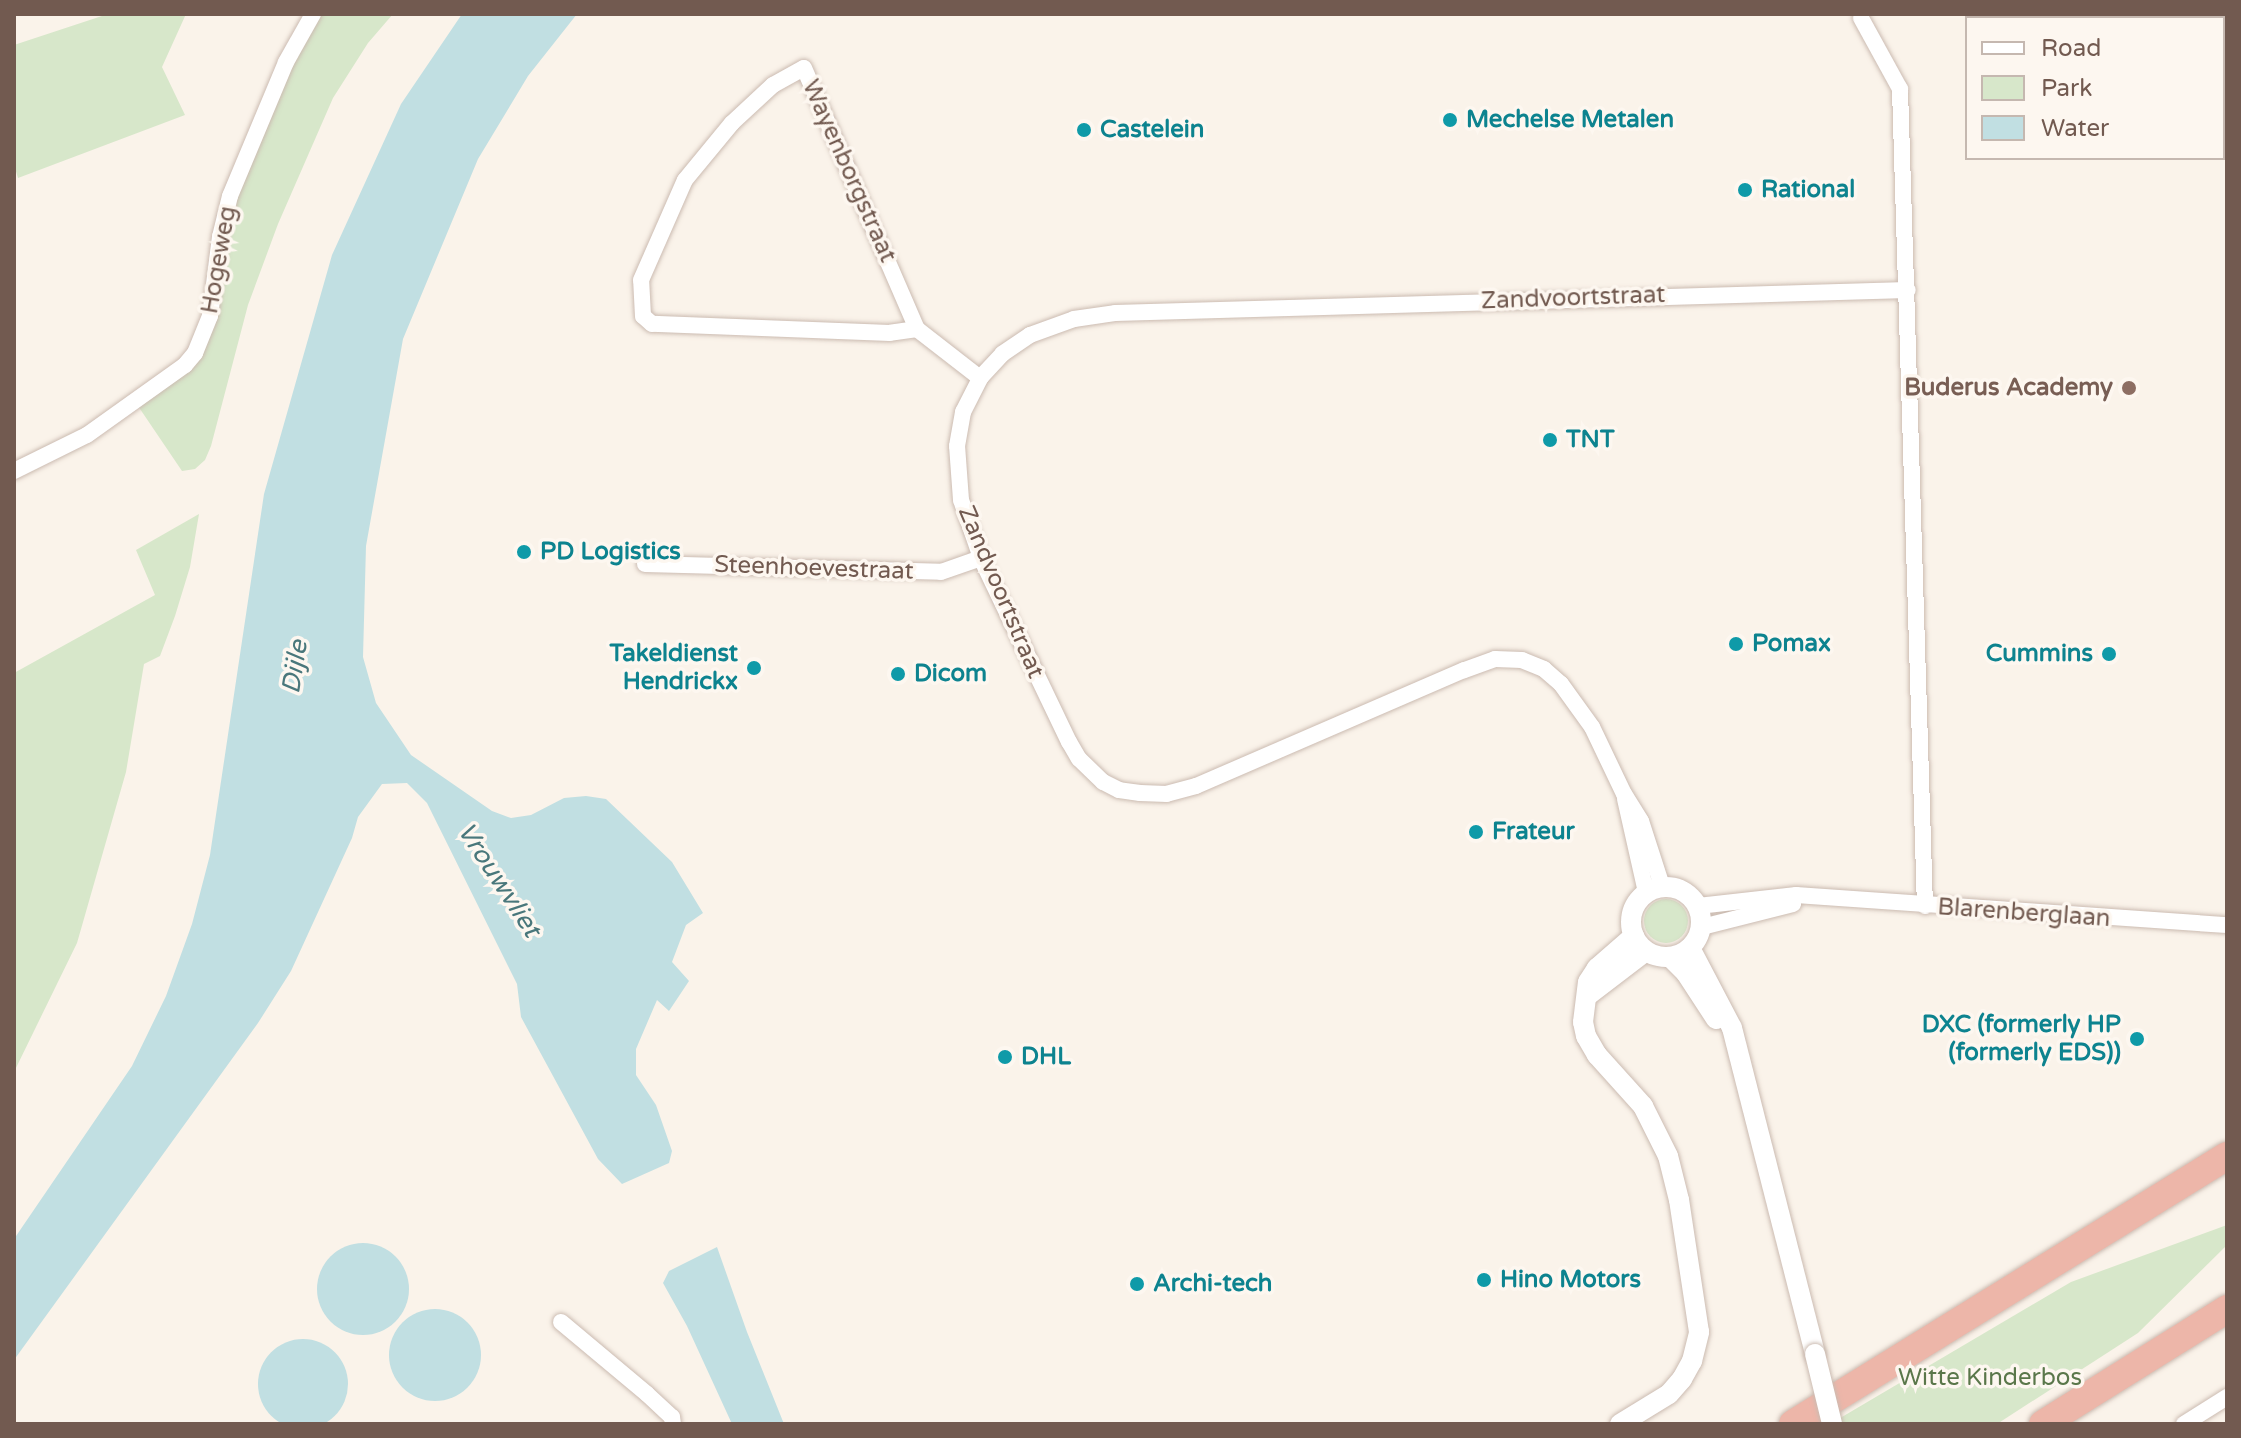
<!DOCTYPE html>
<style>
body{margin:0}
#map{position:relative;width:2241px;height:1438px;overflow:hidden;background:#faf3ea;font-family:"Varela Round",sans-serif}
div>[style]{position:absolute}
.green>*{inset:0;background:#d7e7ca}
.round{border-radius:50%}
.water>*{inset:0;background:#c1dfe2}
.roads{filter:drop-shadow(0 0 2px #cbbbb1) drop-shadow(0 0 2px #cbbbb1)}
.minor>*{height:16px;margin:-8px;padding:0 8px;transform-origin:8px;border-radius:8px;background:#fff}
.tertiary>*{height:20px;margin:-10px;padding:0 10px;transform-origin:10px;border-radius:10px;background:#fff}
.tertiary>.ring{margin:-10px;padding:0;box-sizing:content-box;background:none;border:20px solid #fff;border-radius:50%}
.motorway>*{height:28px;margin:-14px;padding:0 14px;transform-origin:14px;border-radius:14px;background:#edb6a9}
.bridges{filter:drop-shadow(0 0 2px #cbbbb1) drop-shadow(0 0 2px #cbbbb1)}
.tertiary-bridge>*{height:20px;margin:-10px;padding:0 10px;transform-origin:10px;border-radius:10px;background:#fff}
.dots>*{width:22px;height:22px;translate:-50% -50%;box-sizing:border-box;border:4px solid #fdf7f0;border-radius:50%}
span{translate:-50% -50%;white-space:nowrap;text-align:center;line-height:1.15;-webkit-text-stroke:7px #fdf7f0;paint-order:stroke}
.culture-label{font-size:24px;color:#0d838f;font-weight:700}
.left{translate:0 -50%;text-align:left}
.right{translate:-100% -50%;text-align:right}
.street-label{font-size:24px;color:#725a50}
.education-label{font-size:24px;color:#785e54;font-weight:700}
.park-label{font-size:24px;color:#5a774a}
.water-label{font-size:26px;color:#49777b;font-style:italic}
.frame{position:absolute;inset:0;border:16px solid #725a50;pointer-events:none}
.legend{position:absolute;left:1965px;top:16px;width:260px;height:144px;box-sizing:border-box;background:#fdf7f0;border:2px solid #c5b8b0;margin:0;padding:10px 14px;list-style:none;font-size:24px;color:#725a50}
.legend li{display:flex;align-items:center;gap:16px;height:40px}
.legend b{width:40px;border:2px solid #c5b8b0}
</style>
<div id="map">
<div class="green">
<i style="clip-path:polygon(108px 14px,186px 14px,162px 67px,185px 115px,18px 178px,14px 165px,14px 45px)"></i>
<i style="clip-path:polygon(318px 14px,393px 14px,368px 43px,333px 98px,278px 224px,248px 305px,211px 446px,205px 460px,195px 469px,182px 471px,138px 406px,191px 365px,228px 214px,291px 62px)"></i>
<i style="clip-path:polygon(199px 514px,190px 567px,175px 616px,160px 656px,144px 664px,126px 772px,77px 943px,14px 1072px,14px 673px,155px 595px,136px 550px)"></i>
<i class="round" style="left:1644px;top:899px;width:44px;height:44px"></i>
<i style="clip-path:polygon(2227px 1225px,2227px 1245px,2138px 1333px,1997px 1424px,1830px 1424px,2071px 1282px)"></i>
</div>
<div class="water">
<i style="clip-path:polygon(462px 14px,577px 14px,528px 76px,478px 159px,403px 339px,366px 546px,363px 657px,376px 703px,411px 755px,492px 811px,511px 818px,531px 815px,564px 798px,586px 796px,606px 799px,672px 862px,703px 913px,686px 925px,672px 962px,689px 981px,669px 1011px,657px 1000px,636px 1049px,636px 1075px,656px 1105px,672px 1151px,669px 1163px,622px 1184px,598px 1159px,521px 1017px,517px 984px,427px 803px,407px 783px,382px 784px,358px 817px,352px 838px,291px 971px,258px 1023px,14px 1360px,14px 1239px,132px 1066px,166px 996px,192px 924px,210px 855px,264px 494px,332px 255px,401px 104px)"></i>
<i class="round" style="left:317px;top:1243px;width:92px;height:92px"></i>
<i style="clip-path:polygon(717px 1247px,747px 1332px,784px 1424px,732px 1424px,687px 1326px,663px 1283px,669px 1271px)"></i>
<i class="round" style="left:389px;top:1309px;width:92px;height:92px"></i>
<i class="round" style="left:258px;top:1339px;width:90px;height:90px"></i>
</div>
<div class="roads">
<div class="minor">
<i style="left:1861px;top:18px;width:81px;rotate:61.2deg"></i>
<i style="left:1900px;top:89px;width:817px;rotate:88.25deg"></i>
<i style="left:917px;top:329px;width:27px;rotate:172deg"></i>
<i style="left:890px;top:333px;width:238px;rotate:-177.8deg"></i>
<i style="left:652px;top:324px;width:12px;rotate:-138deg"></i>
<i style="left:643px;top:316px;width:36px;rotate:-93deg"></i>
<i style="left:641px;top:280px;width:109px;rotate:-66.3deg"></i>
<i style="left:685px;top:180px;width:74px;rotate:-50.5deg"></i>
<i style="left:732px;top:123px;width:56px;rotate:-42.8deg"></i>
<i style="left:773px;top:85px;width:35px;rotate:-29deg"></i>
<i style="left:804px;top:68px;width:284px;rotate:66.6deg"></i>
<i style="left:917px;top:329px;width:80px;rotate:37.9deg"></i>
<i style="left:14px;top:471px;width:81px;rotate:-26.3deg"></i>
<i style="left:87px;top:435px;width:120px;rotate:-35.5deg"></i>
<i style="left:185px;top:365px;width:16px;rotate:-50deg"></i>
<i style="left:195px;top:353px;width:40px;rotate:-68deg"></i>
<i style="left:210px;top:316px;width:80px;rotate:-82.8deg"></i>
<i style="left:220px;top:237px;width:42px;rotate:-76.3deg"></i>
<i style="left:230px;top:196px;width:145px;rotate:-67.3deg"></i>
<i style="left:286px;top:62px;width:55px;rotate:-60.6deg"></i>
<i style="left:645px;top:564px;width:296px;rotate:1.5deg"></i>
<i style="left:941px;top:572px;width:42px;rotate:-19.3deg"></i>
<i style="left:1625px;top:799px;width:95px;rotate:77.3deg"></i>
<i style="left:1662px;top:886px;width:68px;rotate:-107.9deg"></i>
<i style="left:1641px;top:821px;width:32px;rotate:-122deg"></i>
<i style="left:1624px;top:794px;width:74px;rotate:-115.5deg"></i>
<i style="left:1592px;top:727px;width:53px;rotate:-125.8deg"></i>
<i style="left:1561px;top:684px;width:23px;rotate:-139deg"></i>
<i style="left:1544px;top:669px;width:24px;rotate:-158deg"></i>
<i style="left:1522px;top:660px;width:27px;rotate:-178deg"></i>
<i style="left:1495px;top:659px;width:33px;rotate:160deg"></i>
<i style="left:1464px;top:670px;width:292px;rotate:156.6deg"></i>
<i style="left:1196px;top:786px;width:30px;rotate:165deg"></i>
<i style="left:1167px;top:794px;width:27px;rotate:-178deg"></i>
<i style="left:1140px;top:793px;width:21px;rotate:-172deg"></i>
<i style="left:1119px;top:790px;width:18px;rotate:-153deg"></i>
<i style="left:1103px;top:782px;width:33px;rotate:-136deg"></i>
<i style="left:1079px;top:759px;width:20px;rotate:-120deg"></i>
<i style="left:1069px;top:742px;width:204px;rotate:-115.6deg"></i>
<i style="left:981px;top:558px;width:61px;rotate:-109deg"></i>
<i style="left:961px;top:500px;width:54px;rotate:-94.2deg"></i>
<i style="left:957px;top:446px;width:35px;rotate:-80deg"></i>
<i style="left:963px;top:412px;width:38px;rotate:-63deg"></i>
<i style="left:980px;top:378px;width:33px;rotate:-47deg"></i>
<i style="left:1002px;top:354px;width:34px;rotate:-34deg"></i>
<i style="left:1030px;top:335px;width:47px;rotate:-20deg"></i>
<i style="left:1074px;top:319px;width:41px;rotate:-8.3deg"></i>
<i style="left:1115px;top:313px;width:793px;rotate:-1.66deg"></i>
<i style="left:1698px;top:906px;width:99px;rotate:-6.4deg"></i>
<i style="left:1796px;top:895px;width:432px;rotate:4deg"></i>
<i style="left:1702px;top:927px;width:94px;rotate:-14.2deg"></i>
<i style="left:561px;top:1322px;width:112px;rotate:39.9deg"></i>
<i style="left:647px;top:1394px;width:34px;rotate:43deg"></i>
<i style="left:672px;top:1417px;width:7px;rotate:82deg"></i>
<i style="left:2184px;top:1424px;width:51px;rotate:-32.1deg"></i>
</div>
<div class="tertiary">
<i class="ring" style="left:1631px;top:887px;width:50px;height:50px"></i>
<i style="left:1690px;top:948px;width:90px;rotate:62.3deg"></i>
<i style="left:1732px;top:1028px;width:336px;rotate:75.7deg"></i>
<i style="left:1670px;top:957px;width:23px;rotate:45deg"></i>
<i style="left:1686px;top:973px;width:55px;rotate:56.9deg"></i>
<i style="left:1587px;top:996px;width:74px;rotate:-37.3deg"></i>
<i style="left:1620px;top:1424px;width:57px;rotate:-31.5deg"></i>
<i style="left:1669px;top:1394px;width:20px;rotate:-49deg"></i>
<i style="left:1682px;top:1379px;width:21px;rotate:-61deg"></i>
<i style="left:1692px;top:1361px;width:30px;rotate:-76deg"></i>
<i style="left:1699px;top:1332px;width:134px;rotate:-98.6deg"></i>
<i style="left:1679px;top:1200px;width:45px;rotate:-104deg"></i>
<i style="left:1668px;top:1156px;width:56px;rotate:-116.6deg"></i>
<i style="left:1643px;top:1106px;width:69px;rotate:-132deg"></i>
<i style="left:1597px;top:1055px;width:22px;rotate:-120deg"></i>
<i style="left:1586px;top:1036px;width:14px;rotate:-102deg"></i>
<i style="left:1583px;top:1022px;width:40px;rotate:-82.9deg"></i>
<i style="left:1588px;top:982px;width:17px;rotate:-57deg"></i>
<i style="left:1597px;top:968px;width:49px;rotate:-40.9deg"></i>
</div>
<div class="motorway">
<i style="left:1793px;top:1424px;width:510px;rotate:-31.7deg"></i>
<i style="left:2043px;top:1424px;width:217px;rotate:-32deg"></i>
</div>
</div>
<div class="bridges">
<div class="tertiary-bridge">
<i style="left:1815px;top:1354px;width:72px;rotate:76.3deg"></i>
</div>
</div>
<div class="dots">
<i style="left:1450px;top:120px;background:#0f9aa8"></i>
<i style="left:1084px;top:130px;background:#0f9aa8"></i>
<i style="left:1745px;top:190px;background:#0f9aa8"></i>
<i style="left:2129px;top:388px;background:#8d6e63"></i>
<i style="left:1550px;top:440px;background:#0f9aa8"></i>
<i style="left:524px;top:552px;background:#0f9aa8"></i>
<i style="left:1736px;top:644px;background:#0f9aa8"></i>
<i style="left:2109px;top:654px;background:#0f9aa8"></i>
<i style="left:754px;top:668px;background:#0f9aa8"></i>
<i style="left:898px;top:674px;background:#0f9aa8"></i>
<i style="left:1476px;top:832px;background:#0f9aa8"></i>
<i style="left:2137px;top:1039px;background:#0f9aa8"></i>
<i style="left:1005px;top:1057px;background:#0f9aa8"></i>
<i style="left:1484px;top:1280px;background:#0f9aa8"></i>
<i style="left:1137px;top:1284px;background:#0f9aa8"></i>
</div>
<div class="culture-label">
<span class="left" style="left:1466px;top:120px">Mechelse Metalen</span>
<span class="left" style="left:1100px;top:130px">Castelein</span>
<span class="left" style="left:1761px;top:190px">Rational</span>
<span class="left" style="left:1566px;top:440px">TNT</span>
<span class="left" style="left:540px;top:552px">PD Logistics</span>
<span class="left" style="left:1752px;top:644px">Pomax</span>
<span class="right" style="left:738px;top:668px">Takeldienst<br>Hendrickx</span>
<span class="right" style="left:2093px;top:654px">Cummins</span>
<span class="left" style="left:914px;top:674px">Dicom</span>
<span class="left" style="left:1492px;top:832px">Frateur</span>
<span class="right" style="left:2121px;top:1039px">DXC (formerly HP<br>(formerly EDS))</span>
<span class="left" style="left:1021px;top:1057px">DHL</span>
<span class="left" style="left:1500px;top:1280px">Hino Motors</span>
<span class="left" style="left:1153px;top:1284px">Archi-tech</span>
</div>
<div class="street-label">
<span style="left:849px;top:171px;rotate:66deg">Wayenborgstraat</span>
<span style="left:219px;top:260px;rotate:-80deg">Hogeweg</span>
<span style="left:1573px;top:298px;rotate:-2deg">Zandvoortstraat</span>
<span style="left:814px;top:568px;rotate:2deg">Steenhoevestraat</span>
<span style="left:1001px;top:592px;rotate:67deg">Zandvoortstraat</span>
<span style="left:2024px;top:913px;rotate:4deg">Blarenberglaan</span>
</div>
<div class="education-label">
<span class="right" style="left:2113px;top:388px">Buderus Academy</span>
</div>
<div class="park-label">
<span style="left:1990px;top:1378px">Witte Kinderbos</span>
</div>
<div class="water-label">
<span style="left:295px;top:667px;rotate:-81deg">Dijle</span>
<span style="left:499px;top:880px;rotate:57deg">Vrouwvliet</span>
</div>
<div class="frame"></div>
<ul class="legend">
<li><b style="height:10px;background:#fff"></b>Road</li>
<li><b style="height:22px;background:#d7e7ca"></b>Park</li>
<li><b style="height:22px;background:#c1dfe2"></b>Water</li>
</ul>
</div>
